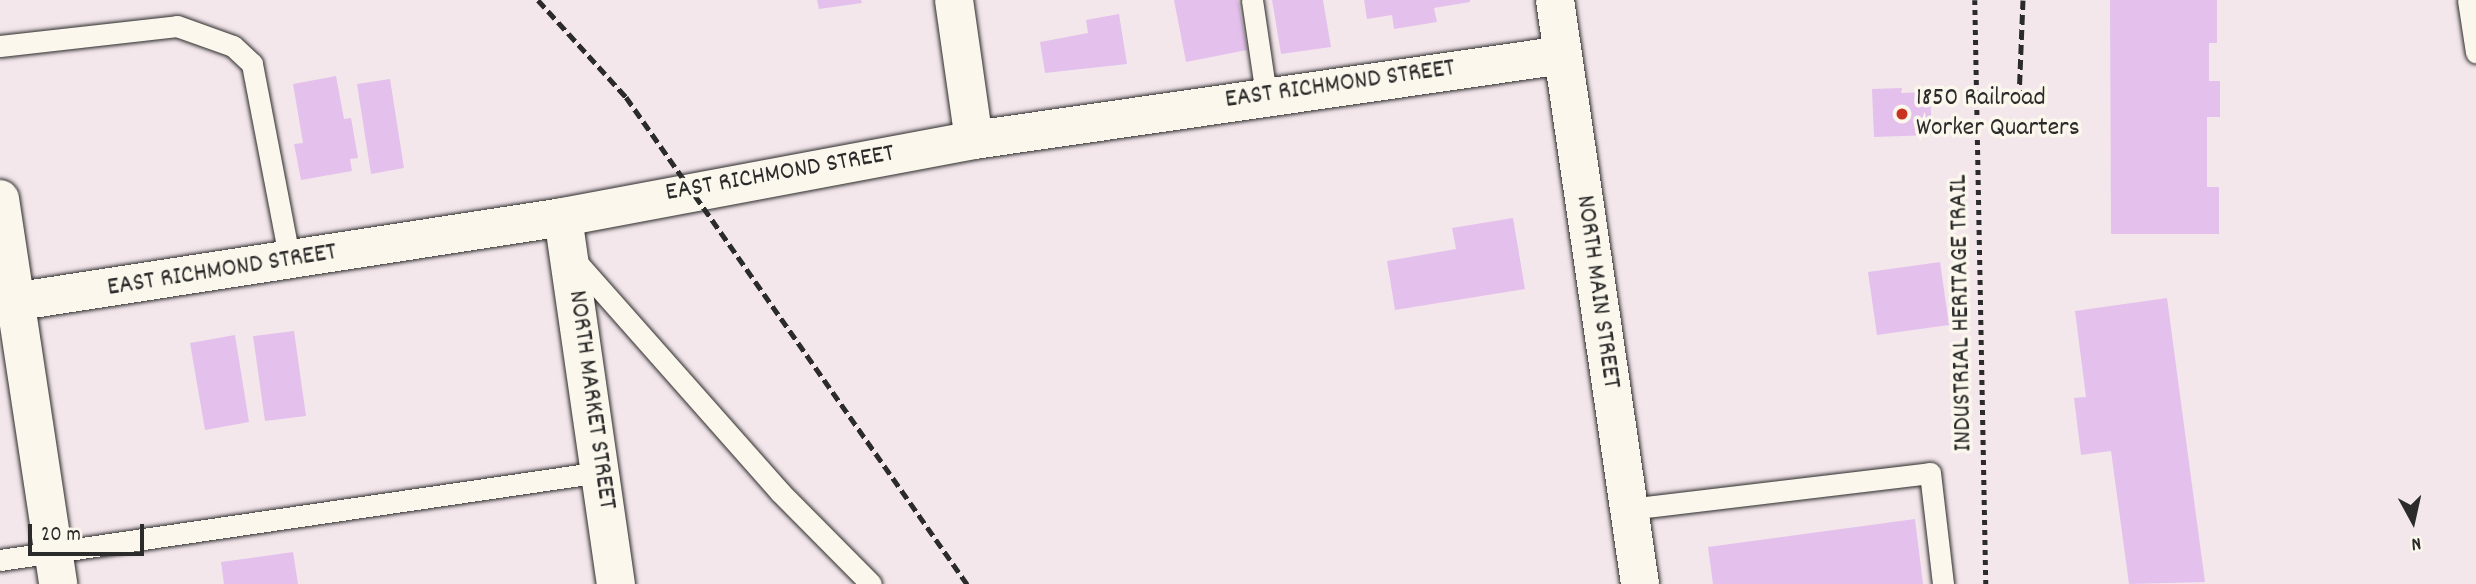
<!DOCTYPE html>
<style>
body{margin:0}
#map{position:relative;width:2476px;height:584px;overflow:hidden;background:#f4e7ec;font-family:Dekko,sans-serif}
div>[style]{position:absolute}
.building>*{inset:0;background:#e4c1ec}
.path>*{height:4.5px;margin-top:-2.25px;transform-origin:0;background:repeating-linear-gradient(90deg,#2b2b2b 0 5px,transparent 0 10px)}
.roads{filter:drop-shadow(0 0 2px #2b2b2b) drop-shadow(0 0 2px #2b2b2b)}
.service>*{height:21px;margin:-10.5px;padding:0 10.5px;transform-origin:10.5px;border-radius:10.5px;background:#fbf7ec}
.minor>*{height:38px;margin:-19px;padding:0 19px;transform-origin:19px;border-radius:19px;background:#fbf7ec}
.rail>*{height:5px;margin-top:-2.5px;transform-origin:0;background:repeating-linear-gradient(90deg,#2b2b2b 0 10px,transparent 0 15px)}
.dots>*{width:19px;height:19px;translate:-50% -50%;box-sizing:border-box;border:4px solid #fbf7ec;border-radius:50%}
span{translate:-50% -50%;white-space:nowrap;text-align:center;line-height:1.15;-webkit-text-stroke:7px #fbf7ec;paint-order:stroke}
.street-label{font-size:26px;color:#2b2b2b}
.poi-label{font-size:26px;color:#2b2b2b}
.left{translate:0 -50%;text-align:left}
.north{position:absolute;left:2378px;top:486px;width:70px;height:70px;-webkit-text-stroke:5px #fbf7ec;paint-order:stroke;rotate:172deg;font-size:19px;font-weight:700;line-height:28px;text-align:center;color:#2b2b2b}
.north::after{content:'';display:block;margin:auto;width:24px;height:32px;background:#2b2b2b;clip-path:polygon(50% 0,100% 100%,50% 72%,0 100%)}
.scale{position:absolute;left:28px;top:524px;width:116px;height:32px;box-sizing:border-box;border:4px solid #2b2b2b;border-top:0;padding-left:9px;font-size:21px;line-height:24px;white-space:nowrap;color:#2b2b2b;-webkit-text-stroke:5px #fbf7ec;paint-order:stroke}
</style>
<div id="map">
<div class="building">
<i style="clip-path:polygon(817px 0,861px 0,862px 3px,819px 9px)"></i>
<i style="clip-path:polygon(1174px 0,1238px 0,1247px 50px,1186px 62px)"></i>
<i style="clip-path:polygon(1272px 0,1323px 0,1331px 47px,1281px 54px)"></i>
<i style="clip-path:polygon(1364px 0,1470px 0,1470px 2px,1434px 8px,1437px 22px,1394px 29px,1392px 15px,1367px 19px)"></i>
<i style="clip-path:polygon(2110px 0,2217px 0,2217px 43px,2209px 43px,2209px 81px,2220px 81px,2220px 117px,2207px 117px,2207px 187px,2219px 187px,2219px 234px,2111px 234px)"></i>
<i style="clip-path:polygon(1119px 14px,1127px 64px,1045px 73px,1040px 42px,1088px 33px,1086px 20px)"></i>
<i style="clip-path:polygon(336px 76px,344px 119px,351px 118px,358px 158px,350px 159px,352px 171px,301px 180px,294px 144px,303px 143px,293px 84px)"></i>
<i style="clip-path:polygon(390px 79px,404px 168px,371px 174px,357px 84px)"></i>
<i style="clip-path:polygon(1902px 88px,1901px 93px,1930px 92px,1932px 135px,1874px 137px,1872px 89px)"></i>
<i style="clip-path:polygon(1513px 218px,1525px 289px,1395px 310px,1387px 261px,1456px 249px,1452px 228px)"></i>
<i style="clip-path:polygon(1940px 262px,1949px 325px,1877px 335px,1868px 272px)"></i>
<i style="clip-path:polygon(2167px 298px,2205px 582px,2129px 584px,2111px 451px,2081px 455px,2074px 398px,2086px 397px,2075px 311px)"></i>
<i style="clip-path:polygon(294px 331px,306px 416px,265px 421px,253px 336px)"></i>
<i style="clip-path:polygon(235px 335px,249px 422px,205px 430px,190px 343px)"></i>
<i style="clip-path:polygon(1915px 519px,1923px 584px,1713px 584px,1708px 547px)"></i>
<i style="clip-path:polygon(293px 552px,298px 584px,224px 584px,221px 562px)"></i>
</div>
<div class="path">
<i style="left:1975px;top:0;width:584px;rotate:88.92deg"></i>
</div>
<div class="roads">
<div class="service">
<i style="left:1252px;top:0;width:96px;rotate:81.6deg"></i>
<i style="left:2468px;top:0;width:53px;rotate:81.3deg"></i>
<i style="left:0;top:46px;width:178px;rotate:-6.4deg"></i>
<i style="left:177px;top:26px;width:59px;rotate:19.7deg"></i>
<i style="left:233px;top:46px;width:26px;rotate:43deg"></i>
<i style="left:252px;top:64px;width:202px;rotate:79.1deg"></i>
<i style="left:573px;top:258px;width:312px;rotate:48.5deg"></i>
<i style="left:780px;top:492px;width:129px;rotate:45.3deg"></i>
<i style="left:1629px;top:509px;width:303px;rotate:-6.8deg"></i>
<i style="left:1930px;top:473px;width:112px;rotate:83.3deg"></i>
<i style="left:0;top:560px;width:606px;rotate:-8.34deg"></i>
</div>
<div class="minor">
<i style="left:954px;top:0;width:141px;rotate:81.9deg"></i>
<i style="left:1555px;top:0;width:590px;rotate:81.72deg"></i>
<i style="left:0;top:199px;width:389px;rotate:81.4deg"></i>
<i style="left:563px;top:217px;width:371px;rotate:81.8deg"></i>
<i style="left:0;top:304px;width:570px;rotate:-8.78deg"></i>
<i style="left:563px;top:217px;width:418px;rotate:-10.6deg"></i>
<i style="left:974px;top:140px;width:595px;rotate:-8.21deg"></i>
</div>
</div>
<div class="rail">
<i style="left:538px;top:0;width:131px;rotate:47.8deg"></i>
<i style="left:626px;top:97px;width:595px;rotate:55deg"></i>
<i style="left:2019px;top:99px;width:99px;rotate:-87.7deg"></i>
</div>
<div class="dots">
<i style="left:1902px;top:114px;background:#c8321e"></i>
</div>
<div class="street-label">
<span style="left:1340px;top:85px;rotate:-8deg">EAST RICHMOND STREET</span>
<span style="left:780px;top:174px;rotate:-10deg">EAST RICHMOND STREET</span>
<span style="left:222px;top:271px;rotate:-9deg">EAST RICHMOND STREET</span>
<span style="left:1597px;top:292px;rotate:82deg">NORTH MAIN STREET</span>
<span style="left:1962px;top:313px;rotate:-91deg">INDUSTRIAL HERITAGE TRAIL</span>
<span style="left:591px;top:400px;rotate:82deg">NORTH MARKET STREET</span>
</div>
<div class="poi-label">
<span class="left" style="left:1916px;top:114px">1850 Railroad<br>Worker Quarters</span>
</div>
<div class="north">N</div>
<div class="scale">20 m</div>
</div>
